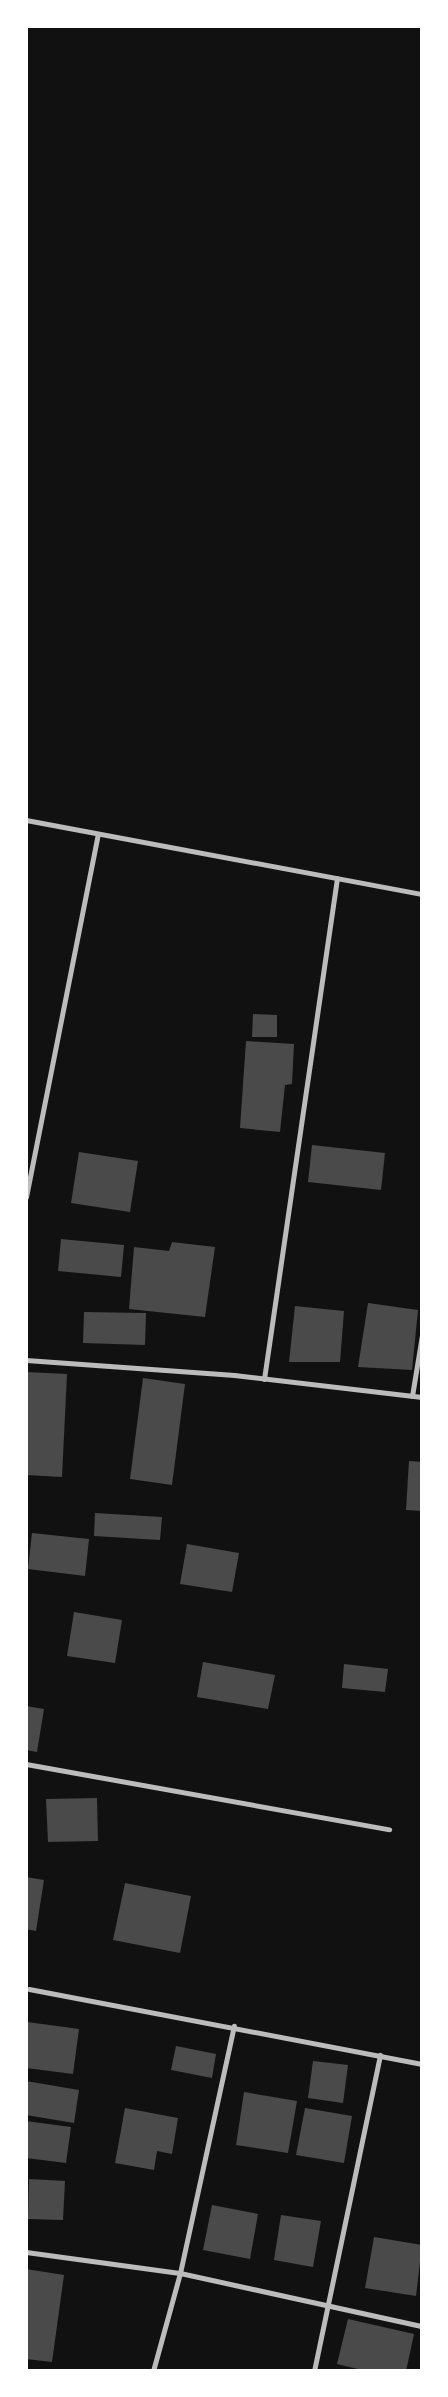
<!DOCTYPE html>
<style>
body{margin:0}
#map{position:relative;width:448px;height:2397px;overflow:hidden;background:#111;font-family:"IBM Plex Sans",sans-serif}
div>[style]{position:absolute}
.building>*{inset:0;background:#4a4a4a}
.minor>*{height:5px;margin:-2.5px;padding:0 2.5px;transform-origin:2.5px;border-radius:2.5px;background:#bcbcbc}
span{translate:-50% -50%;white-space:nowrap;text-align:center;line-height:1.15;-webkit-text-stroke:4px #fff;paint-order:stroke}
.frame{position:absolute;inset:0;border:28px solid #fff;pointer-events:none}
</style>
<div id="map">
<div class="building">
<i style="clip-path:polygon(253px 1014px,277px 1015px,277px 1037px,252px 1037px)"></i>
<i style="clip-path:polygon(246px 1041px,294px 1044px,292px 1084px,285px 1085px,280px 1132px,240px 1128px)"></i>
<i style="clip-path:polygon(312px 1145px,385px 1153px,381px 1190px,308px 1182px)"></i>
<i style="clip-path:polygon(79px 1152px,138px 1161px,130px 1212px,71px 1203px)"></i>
<i style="clip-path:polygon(61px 1239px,124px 1245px,121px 1277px,58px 1271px)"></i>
<i style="clip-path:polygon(172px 1242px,215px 1247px,205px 1317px,129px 1309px,134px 1247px,169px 1251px)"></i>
<i style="clip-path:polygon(368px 1303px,418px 1310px,412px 1370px,358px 1367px)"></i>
<i style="clip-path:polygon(295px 1306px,344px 1311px,340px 1362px,289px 1362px)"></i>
<i style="clip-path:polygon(84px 1312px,146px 1313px,145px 1345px,83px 1343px)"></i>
<i style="clip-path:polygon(26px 1372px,67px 1374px,62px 1477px,26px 1475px)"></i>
<i style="clip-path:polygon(143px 1378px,185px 1384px,172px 1485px,130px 1479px)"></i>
<i style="clip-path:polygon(409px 1461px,422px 1462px,422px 1511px,406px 1510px)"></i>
<i style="clip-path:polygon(95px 1513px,162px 1517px,160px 1540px,94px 1536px)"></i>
<i style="clip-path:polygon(32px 1533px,89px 1539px,85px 1576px,28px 1569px)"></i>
<i style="clip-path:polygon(187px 1544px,239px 1553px,232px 1592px,180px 1584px)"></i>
<i style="clip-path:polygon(74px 1612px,122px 1620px,115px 1663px,67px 1656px)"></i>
<i style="clip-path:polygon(203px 1662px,275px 1675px,268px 1709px,197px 1697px)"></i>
<i style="clip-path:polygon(344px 1664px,388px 1669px,385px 1692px,342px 1688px)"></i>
<i style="clip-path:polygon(26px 1706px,44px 1709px,37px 1752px,26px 1750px)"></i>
<i style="clip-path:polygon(97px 1798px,98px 1841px,48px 1842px,46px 1799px)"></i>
<i style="clip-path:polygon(26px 1877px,44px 1880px,36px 1931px,26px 1929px)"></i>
<i style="clip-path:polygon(125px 1883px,191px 1896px,180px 1953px,113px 1940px)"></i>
<i style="clip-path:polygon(27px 2022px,79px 2029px,73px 2074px,26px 2068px)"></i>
<i style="clip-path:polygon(176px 2046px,216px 2054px,212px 2078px,171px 2070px)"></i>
<i style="clip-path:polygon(313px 2061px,348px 2065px,343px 2103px,308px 2098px)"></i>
<i style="clip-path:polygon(26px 2081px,79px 2090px,74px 2123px,26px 2115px)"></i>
<i style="clip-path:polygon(244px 2092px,297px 2101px,288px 2153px,236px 2145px)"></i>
<i style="clip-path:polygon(125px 2108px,178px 2118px,172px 2154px,157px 2151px,154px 2170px,115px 2163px)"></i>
<i style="clip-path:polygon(305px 2108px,352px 2116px,344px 2163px,296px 2155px)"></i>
<i style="clip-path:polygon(26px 2121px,71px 2127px,66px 2163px,26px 2158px)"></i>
<i style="clip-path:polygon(29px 2179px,65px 2181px,63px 2220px,28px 2219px)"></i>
<i style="clip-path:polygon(212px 2205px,258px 2214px,250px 2259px,203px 2250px)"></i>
<i style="clip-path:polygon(281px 2215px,321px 2221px,313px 2267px,274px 2260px)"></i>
<i style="clip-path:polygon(374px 2237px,422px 2245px,416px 2296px,365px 2288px)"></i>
<i style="clip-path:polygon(26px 2269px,64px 2275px,52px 2362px,26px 2359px)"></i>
<i style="clip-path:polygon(348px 2319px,414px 2334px,406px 2371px,366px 2371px,337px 2364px)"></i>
</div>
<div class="minor">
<i style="left:26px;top:820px;width:403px;rotate:10.6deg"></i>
<i style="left:26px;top:1197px;width:370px;rotate:-78.8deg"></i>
<i style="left:26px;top:1360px;width:209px;rotate:4.1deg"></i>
<i style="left:234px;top:1375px;width:189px;rotate:6.7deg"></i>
<i style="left:264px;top:1379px;width:506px;rotate:-81.71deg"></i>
<i style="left:412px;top:1396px;width:62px;rotate:-80.7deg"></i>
<i style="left:26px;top:1764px;width:369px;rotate:10.2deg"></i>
<i style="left:29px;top:1989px;width:400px;rotate:10.8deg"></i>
<i style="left:26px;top:2252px;width:155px;rotate:7.8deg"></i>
<i style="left:180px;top:2273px;width:248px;rotate:12.4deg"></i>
<i style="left:153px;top:2371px;width:102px;rotate:-74.6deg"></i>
<i style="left:180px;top:2273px;width:253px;rotate:-77.7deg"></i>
<i style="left:314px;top:2371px;width:323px;rotate:-78.2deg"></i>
</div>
<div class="frame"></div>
</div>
